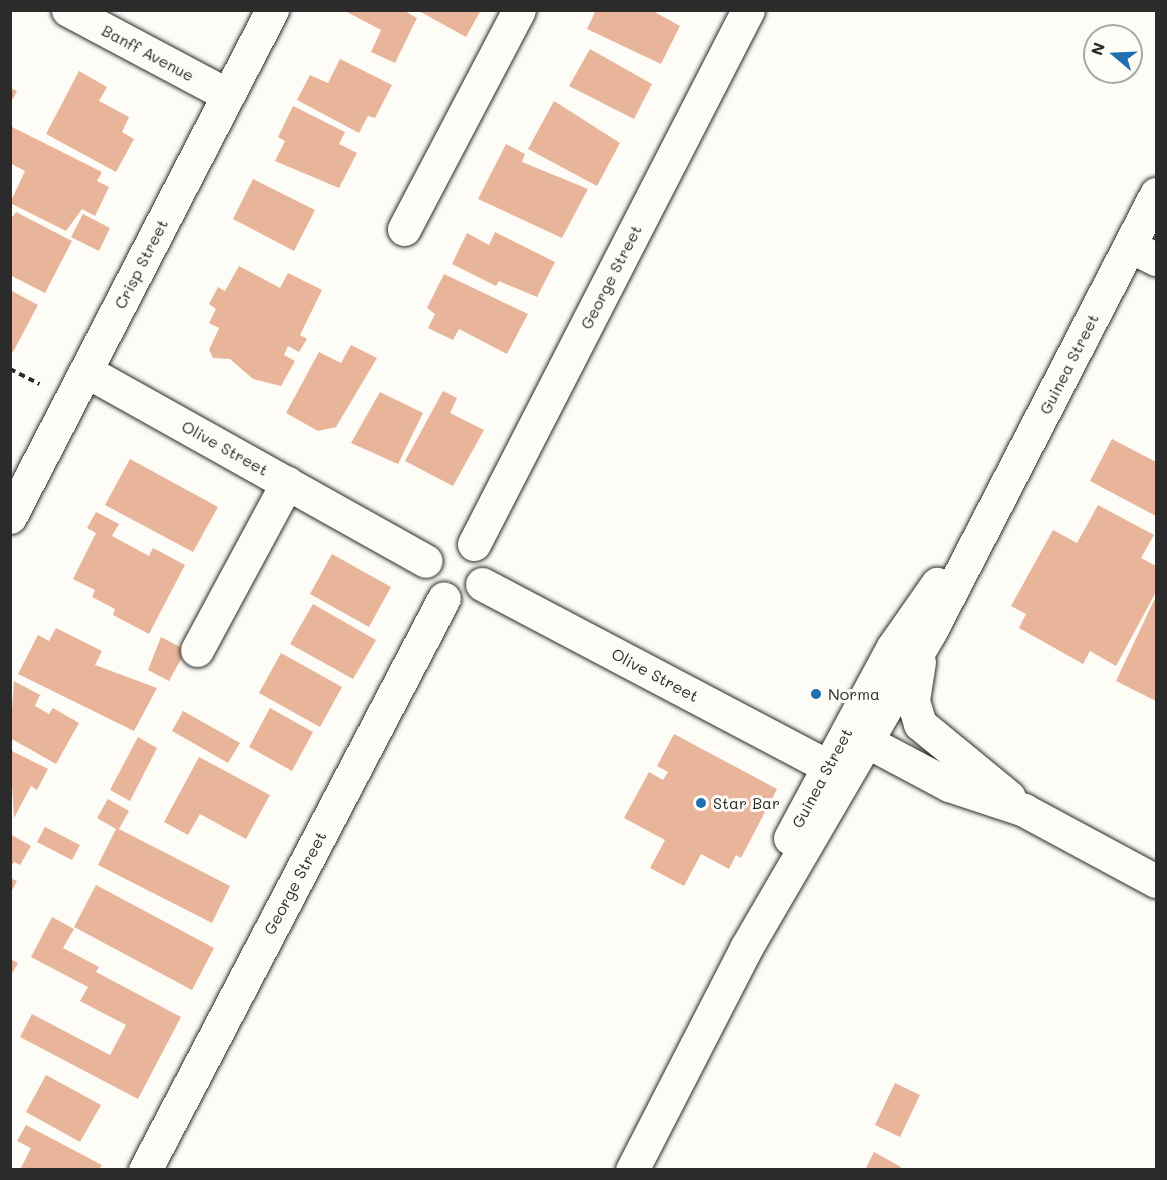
<!DOCTYPE html>
<style>
body{margin:0}
#map{position:relative;width:1167px;height:1180px;overflow:hidden;background:#fdfcf7;font-family:Mali,sans-serif}
div>[style]{position:absolute}
.building>*{inset:0;background:#e8b59a}
.path>*{height:4px;margin-top:-2px;transform-origin:0;background:repeating-linear-gradient(90deg,#2b2b2b 0 6px,transparent 0 10.5px)}
.roads{filter:drop-shadow(0 0 2px #2b2b2b) drop-shadow(0 0 2px #2b2b2b)}
.minor>*{height:33px;margin:-16.5px;padding:0 16.5px;transform-origin:16.5px;border-radius:16.5px;background:#fdfcf7}
.dots>*{width:16px;height:16px;translate:-50% -50%;box-sizing:border-box;border:3px solid #fdfcf7;border-radius:50%}
span{translate:-50% -50%;white-space:nowrap;text-align:center;line-height:1.15;-webkit-text-stroke:6px #fdfcf7;paint-order:stroke}
.street-label{font-size:16px;color:#2b2b2b}
.poi-label{font-size:16px;color:#2b2b2b}
.left{translate:0 -50%;text-align:left}
.frame{position:absolute;inset:0;border:12px solid #2b2b2b;pointer-events:none}
.north{position:absolute;left:1083px;top:24px;width:60px;height:60px;box-sizing:border-box;background:#fdfcf7;border:2px solid #a9a8a5;border-radius:50%;rotate:289deg;font-size:16px;font-weight:700;line-height:24px;text-align:center;color:#2b2b2b}
.north::after{content:'';display:block;margin:auto;width:21px;height:27px;background:#1f6fb2;clip-path:polygon(50% 0,100% 100%,50% 72%,0 100%)}
</style>
<div id="map">
<div class="building">
<i style="clip-path:polygon(343px 10px,403px 10px,417px 18px,395px 63px,371px 52px,381px 30px)"></i>
<i style="clip-path:polygon(417px 10px,481px 10px,466px 37px)"></i>
<i style="clip-path:polygon(596px 10px,651px 10px,680px 26px,661px 64px,587px 29px)"></i>
<i style="clip-path:polygon(590px 49px,652px 84px,634px 119px,569px 86px)"></i>
<i style="clip-path:polygon(340px 59px,392px 85px,375px 118px,368px 116px,359px 133px,297px 100px,310px 75px,328px 83px)"></i>
<i style="clip-path:polygon(79px 71px,107px 87px,99px 101px,129px 117px,122px 132px,134px 139px,116px 172px,46px 134px)"></i>
<i style="clip-path:polygon(10px 88px,17px 91px,10px 104px)"></i>
<i style="clip-path:polygon(554px 101px,620px 143px,597px 186px,528px 149px)"></i>
<i style="clip-path:polygon(293px 106px,345px 132px,339px 144px,357px 153px,339px 188px,275px 161px,285px 141px,278px 137px)"></i>
<i style="clip-path:polygon(10px 126px,102px 172px,97px 181px,109px 187px,95px 216px,82px 209px,66px 231px,10px 203px,25px 171px,10px 163px)"></i>
<i style="clip-path:polygon(506px 144px,525px 154px,522px 162px,588px 189px,562px 238px,478px 199px)"></i>
<i style="clip-path:polygon(253px 179px,315px 210px,294px 251px,233px 219px)"></i>
<i style="clip-path:polygon(16px 212px,72px 241px,45px 293px,10px 275px,10px 220px)"></i>
<i style="clip-path:polygon(83px 214px,110px 228px,99px 251px,71px 237px)"></i>
<i style="clip-path:polygon(495px 232px,555px 262px,537px 297px,499px 281px,496px 286px,452px 264px,467px 233px,489px 245px)"></i>
<i style="clip-path:polygon(239px 266px,280px 288px,288px 273px,322px 290px,300px 335px,307px 339px,299px 352px,288px 346px,284px 355px,295px 361px,281px 386px,253px 379px,230px 359px,213px 358px,209px 350px,219px 328px,209px 323px,216px 309px,209px 304px,218px 287px,225px 291px)"></i>
<i style="clip-path:polygon(444px 274px,528px 314px,507px 354px,459px 329px,453px 340px,428px 328px,435px 314px,427px 308px)"></i>
<i style="clip-path:polygon(10px 290px,38px 305px,13px 352px,10px 351px)"></i>
<i style="clip-path:polygon(351px 345px,377px 358px,336px 427px,318px 431px,286px 413px,319px 352px,341px 363px)"></i>
<i style="clip-path:polygon(443px 391px,457px 398px,450px 413px,484px 430px,453px 486px,405px 461px)"></i>
<i style="clip-path:polygon(380px 392px,423px 413px,398px 464px,351px 443px)"></i>
<i style="clip-path:polygon(1112px 439px,1156px 462px,1156px 516px,1090px 481px)"></i>
<i style="clip-path:polygon(130px 459px,218px 507px,193px 552px,105px 505px)"></i>
<i style="clip-path:polygon(1098px 505px,1154px 535px,1141px 558px,1156px 566px,1156px 592px,1116px 666px,1090px 651px,1083px 664px,1019px 628px,1026px 614px,1011px 606px,1053px 530px,1077px 543px)"></i>
<i style="clip-path:polygon(96px 512px,119px 524px,112px 536px,149px 556px,153px 548px,185px 565px,149px 634px,113px 615px,115px 609px,92px 597px,95px 590px,73px 579px,96px 533px,87px 528px)"></i>
<i style="clip-path:polygon(332px 554px,391px 587px,369px 627px,310px 594px)"></i>
<i style="clip-path:polygon(1156px 596px,1156px 701px,1116px 681px)"></i>
<i style="clip-path:polygon(313px 604px,376px 640px,353px 679px,290px 644px)"></i>
<i style="clip-path:polygon(56px 628px,102px 651px,95px 665px,157px 688px,134px 731px,18px 674px,38px 635px,49px 641px)"></i>
<i style="clip-path:polygon(161px 637px,186px 650px,169px 681px,148px 670px)"></i>
<i style="clip-path:polygon(281px 653px,342px 687px,320px 727px,259px 693px)"></i>
<i style="clip-path:polygon(14px 681px,40px 695px,35px 706px,49px 714px,53px 708px,79px 723px,56px 764px,10px 738px)"></i>
<i style="clip-path:polygon(270px 708px,313px 732px,292px 771px,249px 747px)"></i>
<i style="clip-path:polygon(183px 711px,240px 743px,228px 763px,172px 731px)"></i>
<i style="clip-path:polygon(674px 734px,777px 789px,741px 858px,736px 855px,729px 869px,701px 854px,684px 886px,650px 868px,665px 840px,624px 818px,649px 772px,663px 780px,668px 772px,657px 766px)"></i>
<i style="clip-path:polygon(138px 737px,157px 748px,130px 801px,110px 790px)"></i>
<i style="clip-path:polygon(10px 750px,48px 769px,37px 790px,31px 786px,14px 818px)"></i>
<i style="clip-path:polygon(199px 757px,270px 795px,246px 839px,200px 814px,188px 835px,164px 822px)"></i>
<i style="clip-path:polygon(108px 799px,129px 811px,119px 829px,230px 886px,212px 923px,98px 865px,116px 829px,97px 818px)"></i>
<i style="clip-path:polygon(45px 827px,80px 845px,72px 860px,37px 842px)"></i>
<i style="clip-path:polygon(10px 834px,31px 846px,20px 865px,14px 862px,10px 868px)"></i>
<i style="clip-path:polygon(10px 878px,17px 881px,10px 894px)"></i>
<i style="clip-path:polygon(96px 885px,214px 948px,192px 990px,74px 927px)"></i>
<i style="clip-path:polygon(52px 917px,74px 929px,63px 948px,99px 967px,96px 972px,181px 1017px,138px 1099px,20px 1037px,32px 1014px,110px 1055px,126px 1025px,80px 1001px,88px 987px,31px 957px)"></i>
<i style="clip-path:polygon(10px 959px,18px 963px,10px 977px)"></i>
<i style="clip-path:polygon(46px 1075px,101px 1105px,80px 1142px,26px 1112px)"></i>
<i style="clip-path:polygon(895px 1083px,920px 1095px,900px 1137px,875px 1125px)"></i>
<i style="clip-path:polygon(26px 1125px,102px 1165px,99px 1170px,20px 1170px,31px 1148px,17px 1141px)"></i>
<i style="clip-path:polygon(874px 1152px,901px 1167px,900px 1170px,865px 1170px)"></i>
</div>
<div class="path">
<i style="left:10px;top:369px;width:33px;rotate:27deg"></i>
</div>
<div class="roads">
<div class="minor">
<i style="left:68px;top:10px;width:181px;rotate:28deg"></i>
<i style="left:404px;top:229px;width:247px;rotate:-62.3deg"></i>
<i style="left:1130px;top:246px;width:29px;rotate:27deg"></i>
<i style="left:86px;top:371px;width:389px;rotate:29.2deg"></i>
<i style="left:10px;top:517px;width:571px;rotate:-62.67deg"></i>
<i style="left:474px;top:544px;width:600px;rotate:-62.84deg"></i>
<i style="left:482px;top:584px;width:390px;rotate:27.8deg"></i>
<i style="left:197px;top:650px;width:190px;rotate:-61.7deg"></i>
<i style="left:919px;top:662px;width:39px;rotate:99deg"></i>
<i style="left:913px;top:701px;width:24px;rotate:73deg"></i>
<i style="left:920px;top:724px;width:115px;rotate:39.4deg"></i>
<i style="left:868px;top:742px;width:92px;rotate:28deg"></i>
<i style="left:949px;top:785px;width:79px;rotate:18.4deg"></i>
<i style="left:1024px;top:810px;width:150px;rotate:28.3deg"></i>
<i style="left:790px;top:838px;width:217px;rotate:-61.7deg"></i>
<i style="left:893px;top:647px;width:77px;rotate:-55.1deg"></i>
<i style="left:145px;top:1170px;width:645px;rotate:-62.4deg"></i>
<i style="left:632px;top:1170px;width:250px;rotate:-62.8deg"></i>
<i style="left:746px;top:948px;width:366px;rotate:-59.8deg"></i>
<i style="left:930px;top:632px;width:493px;rotate:-62.7deg"></i>
</div>
</div>
<div class="dots">
<i style="left:816px;top:694px;background:#1f6fb2"></i>
<i style="left:701px;top:803px;background:#1f6fb2"></i>
</div>
<div class="street-label">
<span style="left:148px;top:53px;rotate:28deg">Banff Avenue</span>
<span style="left:141px;top:264px;rotate:-63deg">Crisp Street</span>
<span style="left:611px;top:277px;rotate:-63deg">George Street</span>
<span style="left:1069px;top:364px;rotate:-63deg">Guinea Street</span>
<span style="left:225px;top:448px;rotate:29deg">Olive Street</span>
<span style="left:655px;top:675px;rotate:28deg">Olive Street</span>
<span style="left:822px;top:778px;rotate:-62deg">Guinea Street</span>
<span style="left:295px;top:883px;rotate:-62deg">George Street</span>
</div>
<div class="poi-label">
<span class="left" style="left:828px;top:694px">Norma</span>
<span class="left" style="left:713px;top:803px">Star Bar</span>
</div>
<div class="frame"></div>
<div class="north">N</div>
</div>
